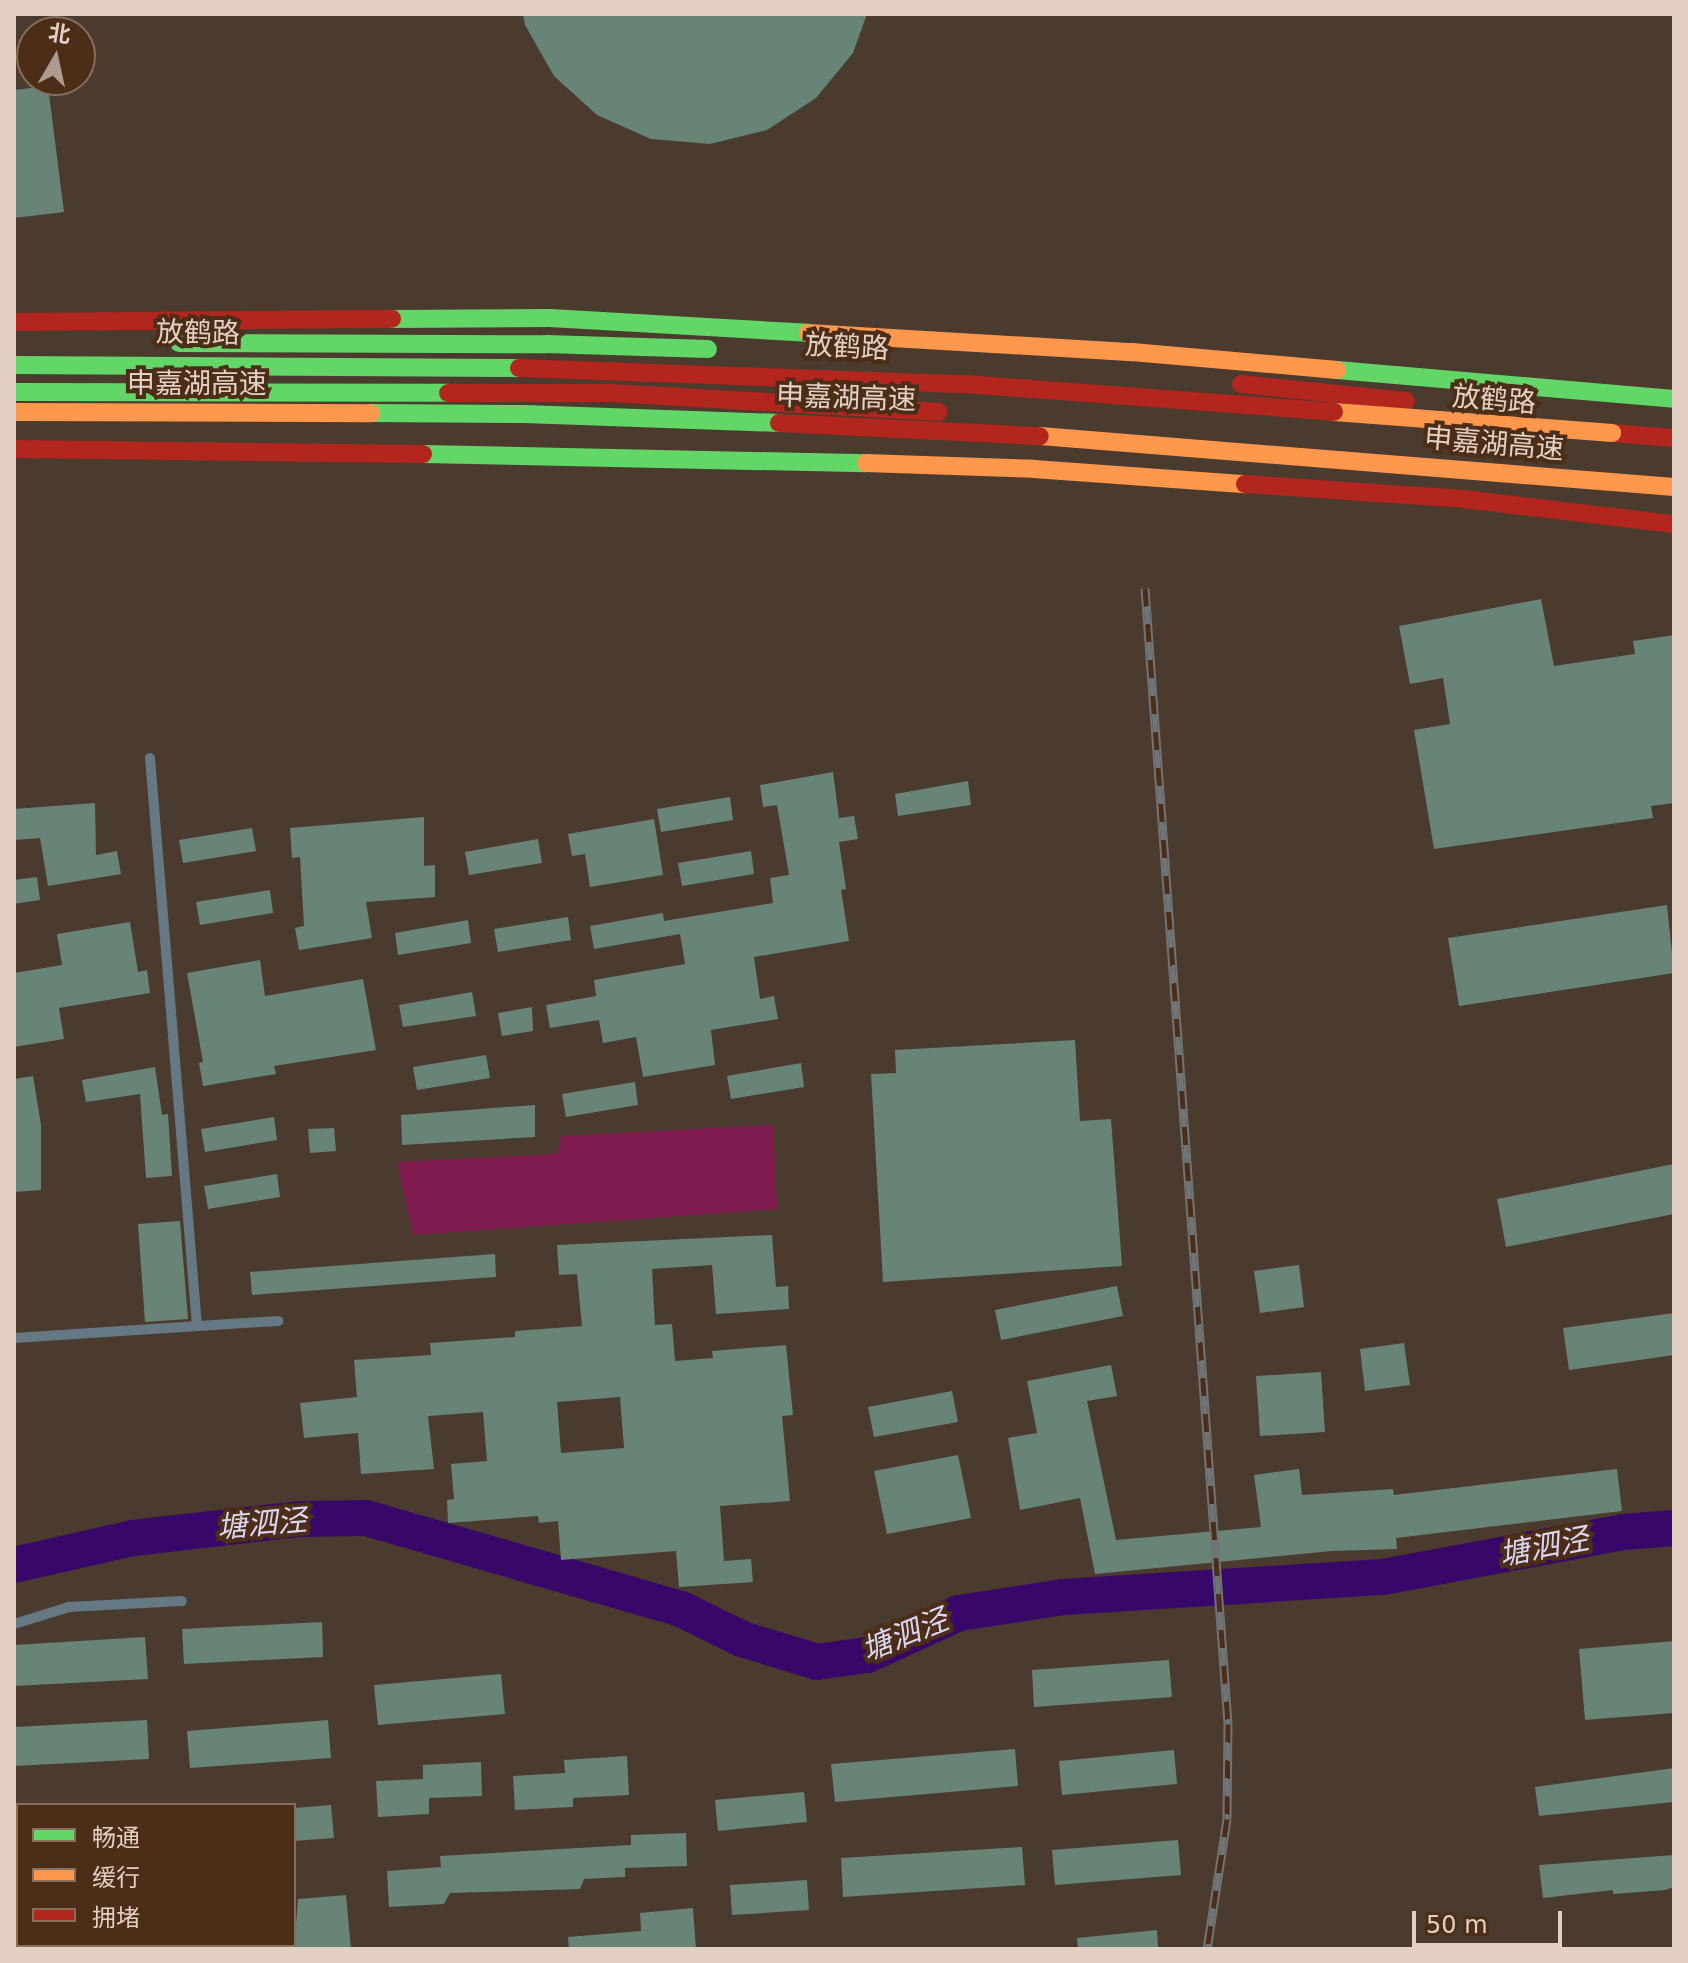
<!DOCTYPE html>
<meta charset="utf-8">
<style>
body{margin:0}
#map{position:relative;width:1688px;height:1963px;overflow:hidden;background:#4b3a2e;font-family:"DejaVu Sans","Noto Sans SC",sans-serif}
div>[style]{position:absolute}
.green>*{inset:0;background:#7f1a4e}
.river>*{height:36px;margin:-18px;padding:0 18px;transform-origin:18px;border-radius:18px;background:#37086a}
.building>*{inset:0;background:#678477}
.lane>*{height:10px;margin:-5px;padding:0 5px;transform-origin:5px;border-radius:5px;background:#647983}
.fast>*{height:18px;margin:-9px;padding:0 9px;transform-origin:9px;border-radius:9px;background:#63d668}
.slow>*{height:18px;margin:-9px;padding:0 9px;transform-origin:9px;border-radius:9px;background:#ff974d}
.jam>*{height:18px;margin:-9px;padding:0 9px;transform-origin:9px;border-radius:9px;background:#b3261e}
.rail>*{height:9px;margin-top:-4.5px;transform-origin:0;background:repeating-linear-gradient(90deg,#4b2d18 0 18px,#707475 0 36px);box-sizing:border-box;border-block:2px solid #707475}
.fast-bridge>*{height:18px;margin:-9px;padding:0 9px;transform-origin:9px;border-radius:9px;background:#63d668}
.slow-bridge>*{height:18px;margin:-9px;padding:0 9px;transform-origin:9px;border-radius:9px;background:#ff974d}
.jam-bridge>*{height:18px;margin:-9px;padding:0 9px;transform-origin:9px;border-radius:9px;background:#b3261e}
span{translate:-50% -50%;white-space:nowrap;text-align:center;line-height:1.15;-webkit-text-stroke:8px #4b2d18;paint-order:stroke}
.street-label{font-size:28px;color:#e3cfc3}
.water-label{font-size:30px;color:#dad5f0;font-style:italic}
.frame{position:absolute;inset:0;border:16px solid #e3cfc3;pointer-events:none}
.legend{position:absolute;left:16px;top:1803px;width:280px;height:144px;box-sizing:border-box;background:#4b2d18;border:2px solid #886e5c;margin:0;padding:10px 14px;list-style:none;font-size:24px;color:#e3cfc3}
.legend li{display:flex;align-items:center;gap:16px;height:40px}
.legend b{width:40px;border:2px solid #886e5c}
.north{position:absolute;left:16px;top:16px;width:80px;height:80px;box-sizing:border-box;background:#4b2d18;border:2px solid #886e5c;border-radius:50%;rotate:9deg;font-size:22px;font-weight:700;line-height:32px;text-align:center;color:#e3cfc3}
.north::after{content:'';display:block;margin:auto;width:28px;height:36px;background:#ae9b8f;clip-path:polygon(50% 0,100% 100%,50% 72%,0 100%)}
.scale{position:absolute;left:1412px;top:1911px;width:150px;height:36px;box-sizing:border-box;border:4px solid #e3cfc3;border-top:0;padding-left:10px;font-size:24px;line-height:28px;white-space:nowrap;color:#e3cfc3;-webkit-text-stroke:6px #4b2d18;paint-order:stroke}
</style>
<div id="map">
<div class="green">
<i style="clip-path:polygon(773px 1125px,777px 1209px,413px 1235px,397px 1162px,557px 1154px,561px 1136px)"></i>
</div>
<div class="river">
<i style="left:14px;top:1565px;width:122px;rotate:-12.8deg"></i>
<i style="left:133px;top:1538px;width:167px;rotate:-6.5deg"></i>
<i style="left:299px;top:1519px;width:67px;rotate:-0.9deg"></i>
<i style="left:366px;top:1518px;width:328px;rotate:16.1deg"></i>
<i style="left:681px;top:1609px;width:68px;rotate:26.2deg"></i>
<i style="left:742px;top:1639px;width:78px;rotate:17deg"></i>
<i style="left:817px;top:1662px;width:50px;rotate:-8deg"></i>
<i style="left:867px;top:1655px;width:101px;rotate:-24.5deg"></i>
<i style="left:959px;top:1613px;width:105px;rotate:-8.7deg"></i>
<i style="left:1063px;top:1597px;width:321px;rotate:-3.6deg"></i>
<i style="left:1383px;top:1577px;width:244px;rotate:-10.6deg"></i>
<i style="left:1623px;top:1532px;width:51px;rotate:-4.5deg"></i>
</div>
<div class="building">
<i style="clip-path:polygon(523px 14px,867px 14px,853px 53px,816px 98px,767px 130px,710px 144px,651px 139px,597px 115px,554px 76px,525px 25px)"></i>
<i style="clip-path:polygon(48px 86px,64px 212px,14px 218px,14px 90px)"></i>
<i style="clip-path:polygon(1541px 599px,1554px 666px,1635px 654px,1633px 641px,1674px 635px,1674px 803px,1651px 806px,1653px 818px,1434px 849px,1414px 730px,1450px 724px,1443px 678px,1410px 684px,1399px 626px)"></i>
<i style="clip-path:polygon(833px 772px,839px 818px,854px 816px,858px 839px,839px 842px,846px 889px,841px 890px,849px 941px,754px 957px,760px 999px,774px 996px,778px 1019px,711px 1030px,715px 1065px,643px 1077px,636px 1037px,603px 1043px,599px 1020px,550px 1028px,546px 1005px,596px 996px,594px 980px,685px 964px,680px 934px,594px 949px,590px 926px,663px 913px,664px 921px,773px 903px,770px 878px,789px 875px,777px 805px,763px 807px,760px 785px)"></i>
<i style="clip-path:polygon(968px 781px,971px 805px,898px 816px,895px 794px)"></i>
<i style="clip-path:polygon(730px 797px,733px 820px,661px 832px,657px 809px)"></i>
<i style="clip-path:polygon(95px 803px,96px 855px,117px 851px,121px 874px,48px 886px,40px 838px,14px 840px,14px 809px)"></i>
<i style="clip-path:polygon(424px 817px,424px 866px,435px 865px,435px 897px,366px 902px,372px 938px,299px 950px,295px 928px,304px 926px,300px 857px,292px 858px,290px 828px)"></i>
<i style="clip-path:polygon(654px 819px,663px 875px,590px 887px,585px 854px,572px 856px,568px 834px)"></i>
<i style="clip-path:polygon(252px 828px,256px 851px,183px 863px,179px 840px)"></i>
<i style="clip-path:polygon(538px 839px,542px 863px,469px 875px,465px 852px)"></i>
<i style="clip-path:polygon(751px 851px,754px 874px,682px 886px,678px 863px)"></i>
<i style="clip-path:polygon(37px 877px,40px 900px,14px 904px,14px 880px)"></i>
<i style="clip-path:polygon(270px 890px,273px 913px,200px 925px,196px 902px)"></i>
<i style="clip-path:polygon(1667px 905px,1674px 973px,1459px 1006px,1448px 938px)"></i>
<i style="clip-path:polygon(568px 917px,571px 940px,498px 952px,494px 929px)"></i>
<i style="clip-path:polygon(468px 920px,471px 943px,398px 955px,395px 933px)"></i>
<i style="clip-path:polygon(130px 922px,138px 972px,147px 970px,150px 993px,59px 1008px,64px 1039px,14px 1047px,14px 973px,62px 965px,57px 934px)"></i>
<i style="clip-path:polygon(260px 960px,265px 996px,363px 979px,376px 1050px,274px 1066px,276px 1074px,203px 1086px,199px 1063px,203px 1062px,187px 973px)"></i>
<i style="clip-path:polygon(472px 992px,476px 1016px,403px 1027px,399px 1005px)"></i>
<i style="clip-path:polygon(532px 1007px,533px 1031px,502px 1036px,498px 1013px)"></i>
<i style="clip-path:polygon(1075px 1040px,1080px 1121px,1111px 1119px,1122px 1266px,883px 1282px,871px 1074px,896px 1073px,895px 1050px)"></i>
<i style="clip-path:polygon(486px 1055px,490px 1078px,417px 1090px,413px 1067px)"></i>
<i style="clip-path:polygon(801px 1063px,804px 1087px,731px 1099px,727px 1076px)"></i>
<i style="clip-path:polygon(155px 1067px,162px 1115px,168px 1114px,172px 1176px,146px 1178px,140px 1094px,86px 1102px,82px 1080px)"></i>
<i style="clip-path:polygon(33px 1076px,41px 1125px,41px 1190px,14px 1192px,14px 1079px)"></i>
<i style="clip-path:polygon(635px 1082px,638px 1105px,566px 1117px,562px 1094px)"></i>
<i style="clip-path:polygon(535px 1105px,535px 1137px,402px 1145px,401px 1115px)"></i>
<i style="clip-path:polygon(274px 1117px,277px 1140px,205px 1152px,201px 1129px)"></i>
<i style="clip-path:polygon(334px 1128px,336px 1151px,310px 1153px,308px 1129px)"></i>
<i style="clip-path:polygon(1674px 1164px,1674px 1214px,1506px 1247px,1497px 1199px)"></i>
<i style="clip-path:polygon(277px 1174px,280px 1197px,208px 1209px,204px 1186px)"></i>
<i style="clip-path:polygon(180px 1221px,188px 1319px,145px 1322px,138px 1224px)"></i>
<i style="clip-path:polygon(evenodd,772px 1235px,776px 1287px,788px 1286px,789px 1309px,716px 1314px,712px 1265px,652px 1269px,655px 1325px,672px 1324px,675px 1361px,713px 1358px,712px 1351px,786px 1345px,793px 1415px,782px 1416px,790px 1501px,720px 1506px,724px 1561px,751px 1559px,753px 1582px,679px 1587px,676px 1551px,561px 1560px,558px 1521px,539px 1523px,538px 1516px,448px 1523px,447px 1500px,454px 1499px,451px 1464px,487px 1461px,483px 1412px,428px 1416px,434px 1469px,361px 1474px,358px 1433px,304px 1438px,300px 1403px,357px 1397px,354px 1360px,431px 1355px,430px 1343px,515px 1337px,515px 1331px,582px 1326px,577px 1274px,559px 1275px,557px 1245px,772px 1235px,620px 1397px,624px 1448px,561px 1453px,557px 1402px,620px 1397px)"></i>
<i style="clip-path:polygon(495px 1254px,496px 1277px,252px 1295px,250px 1272px)"></i>
<i style="clip-path:polygon(1299px 1265px,1304px 1307px,1260px 1313px,1254px 1271px)"></i>
<i style="clip-path:polygon(1117px 1286px,1123px 1316px,1001px 1340px,995px 1310px)"></i>
<i style="clip-path:polygon(1674px 1313px,1674px 1355px,1569px 1370px,1563px 1328px)"></i>
<i style="clip-path:polygon(1404px 1343px,1410px 1385px,1365px 1391px,1360px 1349px)"></i>
<i style="clip-path:polygon(1111px 1365px,1117px 1396px,1087px 1401px,1116px 1540px,1261px 1527px,1254px 1475px,1299px 1469px,1302px 1495px,1393px 1489px,1394px 1495px,1617px 1469px,1622px 1511px,1396px 1538px,1397px 1549px,1332px 1551px,1095px 1574px,1080px 1498px,1020px 1510px,1008px 1438px,1037px 1433px,1027px 1381px)"></i>
<i style="clip-path:polygon(1321px 1372px,1325px 1432px,1260px 1436px,1256px 1376px)"></i>
<i style="clip-path:polygon(952px 1391px,958px 1422px,874px 1437px,868px 1407px)"></i>
<i style="clip-path:polygon(958px 1455px,971px 1518px,887px 1534px,874px 1471px)"></i>
<i style="clip-path:polygon(322px 1622px,323px 1657px,184px 1664px,182px 1629px)"></i>
<i style="clip-path:polygon(145px 1637px,148px 1679px,14px 1686px,14px 1645px)"></i>
<i style="clip-path:polygon(1674px 1641px,1674px 1713px,1585px 1720px,1579px 1649px)"></i>
<i style="clip-path:polygon(1169px 1660px,1172px 1697px,1034px 1707px,1032px 1670px)"></i>
<i style="clip-path:polygon(501px 1674px,505px 1714px,378px 1725px,374px 1685px)"></i>
<i style="clip-path:polygon(147px 1720px,149px 1759px,14px 1766px,14px 1727px)"></i>
<i style="clip-path:polygon(328px 1720px,331px 1758px,190px 1768px,187px 1731px)"></i>
<i style="clip-path:polygon(1015px 1749px,1018px 1786px,835px 1802px,831px 1764px)"></i>
<i style="clip-path:polygon(1174px 1750px,1177px 1784px,1062px 1795px,1059px 1761px)"></i>
<i style="clip-path:polygon(627px 1756px,629px 1795px,573px 1798px,573px 1807px,515px 1810px,513px 1776px,565px 1773px,564px 1760px)"></i>
<i style="clip-path:polygon(481px 1762px,482px 1796px,429px 1798px,429px 1814px,378px 1817px,376px 1781px,423px 1779px,423px 1765px)"></i>
<i style="clip-path:polygon(1674px 1768px,1674px 1802px,1539px 1816px,1535px 1787px)"></i>
<i style="clip-path:polygon(804px 1792px,807px 1822px,718px 1831px,715px 1800px)"></i>
<i style="clip-path:polygon(331px 1805px,334px 1838px,294px 1841px,294px 1808px)"></i>
<i style="clip-path:polygon(686px 1833px,687px 1866px,625px 1868px,625px 1877px,584px 1879px,580px 1889px,450px 1893px,444px 1904px,389px 1907px,387px 1871px,441px 1867px,440px 1856px,631px 1845px,631px 1835px)"></i>
<i style="clip-path:polygon(1178px 1840px,1181px 1875px,1055px 1885px,1052px 1850px)"></i>
<i style="clip-path:polygon(1022px 1847px,1025px 1885px,843px 1897px,841px 1858px)"></i>
<i style="clip-path:polygon(1674px 1855px,1674px 1887px,1665px 1890px,1613px 1894px,1613px 1890px,1543px 1898px,1539px 1865px)"></i>
<i style="clip-path:polygon(807px 1880px,809px 1910px,732px 1915px,730px 1885px)"></i>
<i style="clip-path:polygon(346px 1895px,351px 1949px,294px 1949px,298px 1899px)"></i>
<i style="clip-path:polygon(693px 1908px,696px 1949px,569px 1949px,568px 1937px,641px 1931px,640px 1913px)"></i>
<i style="clip-path:polygon(1157px 1930px,1158px 1949px,1078px 1949px,1077px 1938px)"></i>
</div>
<div class="lane">
<i style="left:150px;top:758px;width:570px;rotate:85.27deg"></i>
<i style="left:14px;top:1338px;width:265px;rotate:-3.7deg"></i>
<i style="left:14px;top:1624px;width:58px;rotate:-17.2deg"></i>
<i style="left:69px;top:1607px;width:113px;rotate:-3deg"></i>
</div>
<div class="fast">
<i style="left:392px;top:319px;width:158px;rotate:-0.4deg"></i>
<i style="left:550px;top:318px;width:258px;rotate:3.3deg"></i>
<i style="left:179px;top:343px;width:367px;rotate:0.2deg"></i>
<i style="left:546px;top:344px;width:162px;rotate:1.8deg"></i>
<i style="left:14px;top:365px;width:505px;rotate:0.34deg"></i>
<i style="left:1337px;top:370px;width:338px;rotate:4.9deg"></i>
<i style="left:14px;top:392px;width:434px;rotate:0.1deg"></i>
<i style="left:423px;top:454px;width:443px;rotate:1.2deg"></i>
</div>
<div class="slow">
<i style="left:808px;top:333px;width:325px;rotate:3.4deg"></i>
<i style="left:1132px;top:352px;width:206px;rotate:5deg"></i>
<i style="left:866px;top:463px;width:168px;rotate:2deg"></i>
<i style="left:1034px;top:469px;width:212px;rotate:4.1deg"></i>
</div>
<div class="jam">
<i style="left:14px;top:322px;width:378px;rotate:-0.5deg"></i>
<i style="left:519px;top:368px;width:446px;rotate:2.1deg"></i>
<i style="left:1241px;top:384px;width:166px;rotate:5.9deg"></i>
<i style="left:448px;top:393px;width:162px"></i>
<i style="left:610px;top:393px;width:329px;rotate:3.3deg"></i>
<i style="left:1612px;top:433px;width:62px;rotate:4.6deg"></i>
<i style="left:14px;top:449px;width:409px;rotate:0.7deg"></i>
<i style="left:1245px;top:484px;width:219px;rotate:3.9deg"></i>
<i style="left:1463px;top:499px;width:212px;rotate:6.8deg"></i>
</div>
<div class="rail">
<i style="left:1145px;top:588px;width:1139px;rotate:85.82deg"></i>
<i style="left:1228px;top:1724px;width:95px;rotate:90.6deg"></i>
<i style="left:1227px;top:1819px;width:132px;rotate:98.7deg"></i>
</div>
<div class="fast-bridge">
<i style="left:371px;top:413px;width:153px;rotate:0.4deg"></i>
<i style="left:524px;top:414px;width:255px;rotate:2deg"></i>
</div>
<div class="slow-bridge">
<i style="left:14px;top:412px;width:357px;rotate:0.2deg"></i>
<i style="left:1334px;top:412px;width:279px;rotate:4.3deg"></i>
<i style="left:1040px;top:436px;width:636px;rotate:4.6deg"></i>
</div>
<div class="jam-bridge">
<i style="left:965px;top:384px;width:370px;rotate:4.3deg"></i>
<i style="left:779px;top:423px;width:261px;rotate:2.9deg"></i>
</div>
<div class="street-label">
<span style="left:198px;top:333px;rotate:1deg">放鹤路</span>
<span style="left:847px;top:347px;rotate:3deg">放鹤路</span>
<span style="left:197px;top:384px">申嘉湖高速</span>
<span style="left:846px;top:398px;rotate:2deg">申嘉湖高速</span>
<span style="left:1494px;top:400px;rotate:5deg">放鹤路</span>
<span style="left:1494px;top:444px;rotate:5deg">申嘉湖高速</span>
</div>
<div class="water-label">
<span style="left:262px;top:1524px;rotate:-5deg">塘泗泾</span>
<span style="left:1544px;top:1547px;rotate:-11deg">塘泗泾</span>
<span style="left:905px;top:1635px;rotate:-22deg">塘泗泾</span>
</div>
<div class="frame"></div>
<ul class="legend">
<li><b style="height:10px;background:#63d668"></b>畅通</li>
<li><b style="height:10px;background:#ff974d"></b>缓行</li>
<li><b style="height:10px;background:#b3261e"></b>拥堵</li>
</ul>
<div class="north">北</div>
<div class="scale">50 m</div>
</div>
